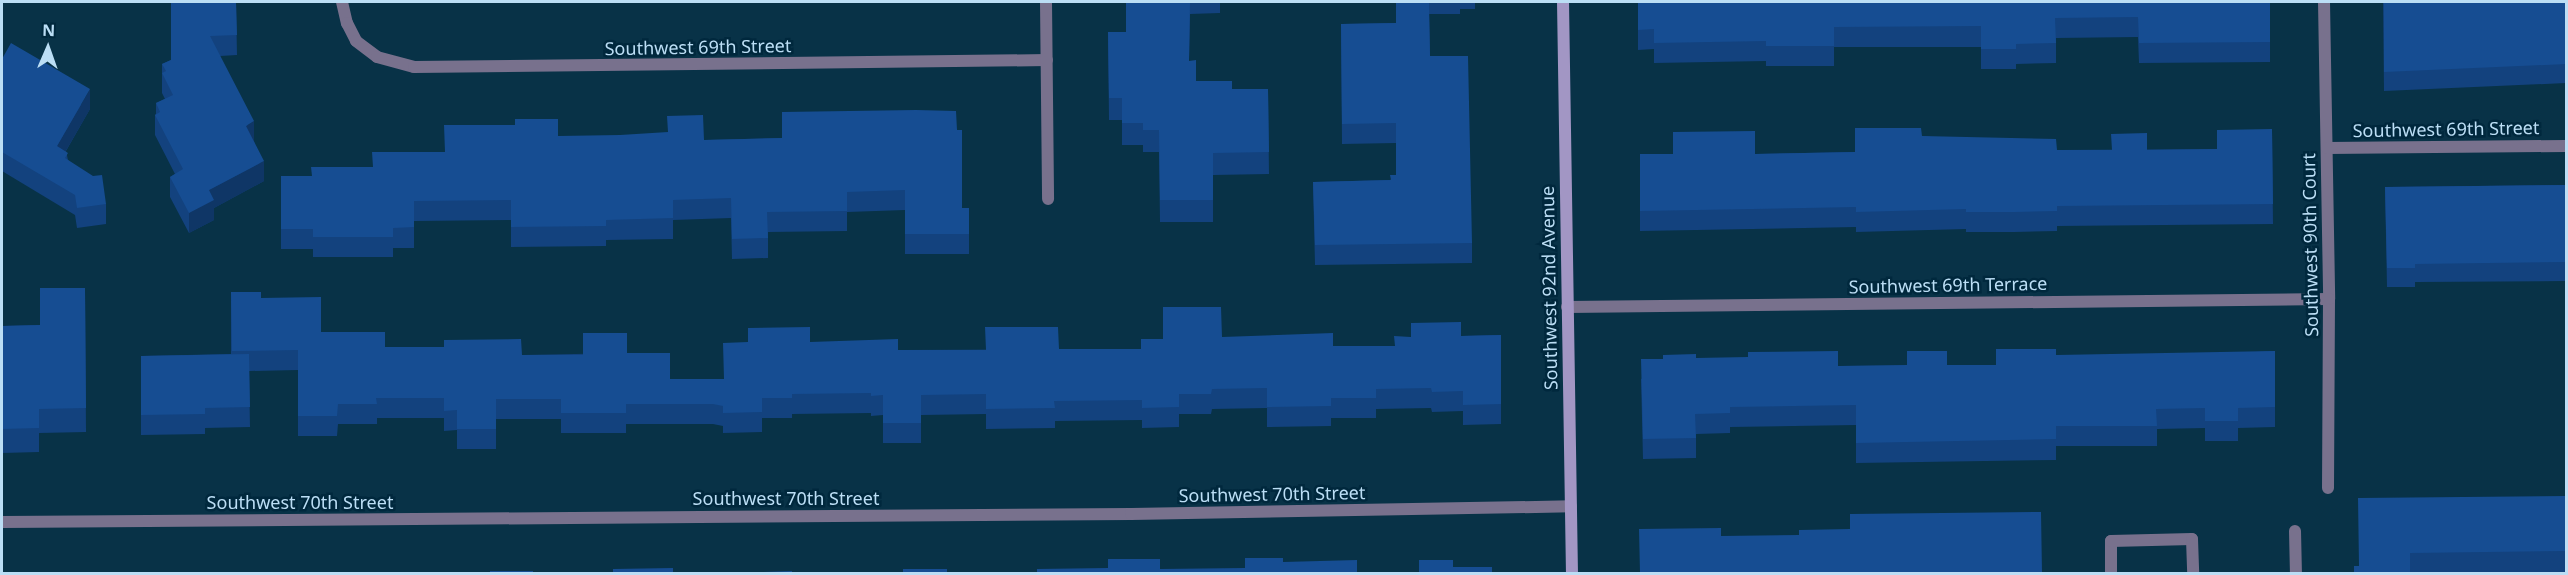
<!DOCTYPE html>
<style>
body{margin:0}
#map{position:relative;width:2568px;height:575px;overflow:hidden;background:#083247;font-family:"Noto Sans",sans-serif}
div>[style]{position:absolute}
.lane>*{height:12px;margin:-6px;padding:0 6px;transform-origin:6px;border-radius:6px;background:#78718d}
.street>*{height:12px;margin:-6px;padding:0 6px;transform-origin:6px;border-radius:6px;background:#78718d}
.secondary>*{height:12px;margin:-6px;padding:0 6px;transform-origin:6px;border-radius:6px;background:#a296c4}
.wall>*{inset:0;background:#13427e}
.shaded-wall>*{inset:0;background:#0f3666}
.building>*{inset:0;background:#164d92}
span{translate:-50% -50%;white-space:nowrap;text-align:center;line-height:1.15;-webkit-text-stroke:5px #00283d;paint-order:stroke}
.street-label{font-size:18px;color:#bbdef5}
.frame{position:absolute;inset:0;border:3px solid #bbdef5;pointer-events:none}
.north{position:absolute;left:18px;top:18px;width:60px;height:60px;-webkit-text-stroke:4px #00283d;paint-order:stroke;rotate:2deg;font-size:16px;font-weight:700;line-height:24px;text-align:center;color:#bbdef5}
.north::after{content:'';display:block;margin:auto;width:21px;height:27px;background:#bbdef5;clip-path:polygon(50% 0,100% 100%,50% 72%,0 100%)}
</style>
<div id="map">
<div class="lane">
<i style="left:2111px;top:574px;width:33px;rotate:-90deg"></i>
<i style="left:2111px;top:541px;width:81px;rotate:-1.4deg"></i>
<i style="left:2192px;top:539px;width:35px;rotate:88deg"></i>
</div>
<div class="street">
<i style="left:342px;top:2px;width:22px;rotate:77deg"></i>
<i style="left:347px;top:23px;width:20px;rotate:63deg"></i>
<i style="left:356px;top:41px;width:26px;rotate:37deg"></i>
<i style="left:377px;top:57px;width:38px;rotate:15deg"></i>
<i style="left:414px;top:67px;width:633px;rotate:-0.63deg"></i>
<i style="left:1046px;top:2px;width:197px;rotate:89.4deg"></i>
<i style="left:2324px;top:2px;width:297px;rotate:89deg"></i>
<i style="left:2329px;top:299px;width:189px;rotate:90.3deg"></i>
<i style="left:2327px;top:148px;width:239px;rotate:-0.5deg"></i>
<i style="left:1567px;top:307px;width:762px;rotate:-0.6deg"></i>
<i style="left:2px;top:522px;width:1129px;rotate:-0.41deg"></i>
<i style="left:1131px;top:514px;width:440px;rotate:-1deg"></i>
<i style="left:2295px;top:531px;width:43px;rotate:88.7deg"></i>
</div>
<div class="secondary">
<i style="left:1563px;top:2px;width:572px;rotate:89.1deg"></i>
</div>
<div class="wall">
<i style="clip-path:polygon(236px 2px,237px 55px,220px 56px,254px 141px,264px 181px,214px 208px,214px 220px,189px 233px,170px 197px,170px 177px,175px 174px,155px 135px,155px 115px,156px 114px,156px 103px,165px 99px,162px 93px,162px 64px,171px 60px)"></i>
<i style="clip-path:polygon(1126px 2px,1220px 2px,1220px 13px,1190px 14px,1189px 61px,1196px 81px,1232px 89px,1268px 89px,1269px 174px,1213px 175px,1213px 222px,1160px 222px,1159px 152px,1143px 152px,1143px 145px,1122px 145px,1122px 120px,1109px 120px,1108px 32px,1126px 32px)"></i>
<i style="clip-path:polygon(1396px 2px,1475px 2px,1475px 9px,1460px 9px,1460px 14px,1429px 14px,1430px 56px,1472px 243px,1472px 263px,1315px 265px,1313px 182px,1390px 180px,1396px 175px,1396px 143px,1342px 144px,1341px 24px,1396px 23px)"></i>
<i style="clip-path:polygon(1638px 2px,2270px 2px,2270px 62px,2139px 63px,2138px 37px,2056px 38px,2056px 63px,2016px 64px,2016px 69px,1981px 69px,1981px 47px,1834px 47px,1834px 66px,1766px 66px,1766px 61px,1654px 63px,1654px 49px,1638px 50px)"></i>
<i style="clip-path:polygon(2383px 2px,2566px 2px,2566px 83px,2384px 91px)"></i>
<i style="clip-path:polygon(2px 59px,90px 109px,66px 151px,68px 160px,106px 204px,106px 224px,77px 228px,75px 215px,2px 171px)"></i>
<i style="clip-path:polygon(2272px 129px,2273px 224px,2057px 226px,2057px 231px,2014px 232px,1966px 232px,1966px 229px,1856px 232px,1856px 227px,1640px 231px,1640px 154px,1755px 154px,1855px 152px,1922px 136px,2057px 150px,2217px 149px)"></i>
<i style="clip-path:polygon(957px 130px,962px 208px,969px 208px,969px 254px,905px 254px,905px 210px,847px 212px,847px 231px,768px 232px,768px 258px,732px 259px,731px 218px,673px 220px,673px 239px,606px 240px,606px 246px,511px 247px,511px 220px,414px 221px,414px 248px,393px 248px,393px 257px,313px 257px,313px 249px,281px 249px,281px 176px,311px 176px,372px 167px,444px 152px,558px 136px,704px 140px,782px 138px)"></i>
<i style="clip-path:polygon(2566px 185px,2566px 281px,2415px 282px,2415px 287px,2387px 287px,2385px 187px)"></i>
<i style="clip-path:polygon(85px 288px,86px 432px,39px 433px,39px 452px,2px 453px,2px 326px,40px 325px)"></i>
<i style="clip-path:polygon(231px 292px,261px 298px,321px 332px,385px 347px,522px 355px,627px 353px,670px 379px,724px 379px,810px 342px,898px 350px,1141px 349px,1163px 339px,1222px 337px,1333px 346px,1395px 346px,1461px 336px,1501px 335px,1501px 424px,1463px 425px,1463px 411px,1432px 412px,1431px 408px,1376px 409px,1376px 418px,1331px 418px,1331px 426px,1267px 427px,1267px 408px,1212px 409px,1211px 414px,1179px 414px,1179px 427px,1142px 428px,1142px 420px,1055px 421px,1055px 428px,986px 429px,986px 414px,921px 415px,921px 443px,883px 443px,883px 415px,871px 416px,871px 413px,792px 414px,792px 418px,762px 418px,762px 432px,723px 433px,723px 426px,713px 424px,626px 424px,626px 433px,561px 433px,561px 419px,496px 419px,496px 449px,457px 449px,457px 430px,444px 431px,444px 418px,377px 418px,377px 424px,338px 424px,337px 436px,298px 436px,298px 370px,249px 371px,250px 427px,205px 428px,205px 434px,141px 435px,141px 356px,231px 354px)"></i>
<i style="clip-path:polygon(2275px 351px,2275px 427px,2238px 428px,2238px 441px,2205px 441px,2205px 428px,2157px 429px,2157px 446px,2056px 446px,2056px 460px,1856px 463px,1856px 425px,1730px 427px,1730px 433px,1696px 434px,1696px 458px,1643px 459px,1641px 379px,1696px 358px,1838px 366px,1996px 365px)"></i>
<i style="clip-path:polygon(2566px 496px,2566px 573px,2354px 573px,2359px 566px)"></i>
</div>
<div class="shaded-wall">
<i style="clip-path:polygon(90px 89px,90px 109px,57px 166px,57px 146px)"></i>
<i style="clip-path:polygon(254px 121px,254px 141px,246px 146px,246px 126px)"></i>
<i style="clip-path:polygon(264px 161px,264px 181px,214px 208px,214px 220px,189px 233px,189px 213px,209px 190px)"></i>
</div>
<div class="building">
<i style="clip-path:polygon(171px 2px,236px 2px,237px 35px,210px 36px,254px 121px,246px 126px,264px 161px,209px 190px,214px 200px,189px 213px,170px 177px,183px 169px,155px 115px,160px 112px,156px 103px,173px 95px,162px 73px,166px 71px,162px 64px,171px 60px)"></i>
<i style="clip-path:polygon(1126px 2px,1190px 2px,1189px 61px,1196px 60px,1196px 81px,1232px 81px,1232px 89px,1268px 89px,1269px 152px,1213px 153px,1213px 200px,1160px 200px,1159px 130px,1143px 130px,1143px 123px,1122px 123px,1122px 98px,1109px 98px,1108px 32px,1126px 32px)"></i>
<i style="clip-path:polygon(1396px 2px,1429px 2px,1430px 56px,1468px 56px,1472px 243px,1315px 245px,1313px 182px,1391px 180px,1390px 175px,1396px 175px,1396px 123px,1342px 124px,1341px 24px,1396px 23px)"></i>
<i style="clip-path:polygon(1638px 2px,2270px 2px,2270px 42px,2139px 43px,2138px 17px,2055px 18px,2056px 43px,2016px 44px,2016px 49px,1981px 49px,1981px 26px,1834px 27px,1834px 46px,1766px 46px,1766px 41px,1654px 43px,1654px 29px,1638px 30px)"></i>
<i style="clip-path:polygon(2384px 2px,2566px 2px,2566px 64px,2384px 72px)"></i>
<i style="clip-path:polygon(11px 43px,90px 89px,57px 146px,68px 153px,65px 158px,93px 176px,102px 175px,106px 204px,77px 208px,75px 195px,2px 152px,2px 59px)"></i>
<i style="clip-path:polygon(916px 110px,956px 111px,957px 130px,962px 130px,962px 208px,969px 208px,969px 234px,905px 234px,905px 190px,847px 192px,847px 211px,767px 212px,768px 238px,732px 239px,731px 198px,673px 200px,673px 218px,606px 220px,606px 226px,511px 227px,511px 200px,414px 201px,414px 227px,393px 228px,393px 237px,313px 237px,313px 229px,281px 229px,281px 176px,312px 176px,311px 167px,373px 167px,372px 152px,445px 152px,444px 125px,515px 125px,515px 119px,558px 119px,558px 136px,620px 135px,668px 132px,667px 116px,703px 115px,704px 140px,782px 138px,782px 112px)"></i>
<i style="clip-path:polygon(1855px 128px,1921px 128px,1922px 136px,2056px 139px,2057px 150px,2112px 150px,2111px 134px,2147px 133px,2147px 150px,2217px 149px,2217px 130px,2272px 129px,2273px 204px,2057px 206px,2057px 211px,2014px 212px,1966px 212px,1966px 209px,1856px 212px,1856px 207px,1640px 211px,1640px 154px,1673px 154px,1673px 132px,1755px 131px,1755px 154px,1855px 152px)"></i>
<i style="clip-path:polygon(2566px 185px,2566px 262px,2415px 264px,2415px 268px,2387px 268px,2385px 187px)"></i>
<i style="clip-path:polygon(40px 288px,85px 288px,86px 408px,39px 409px,39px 428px,2px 429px,2px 326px,40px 325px)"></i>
<i style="clip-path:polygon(231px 292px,261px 292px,261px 298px,321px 297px,321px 332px,385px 332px,385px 347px,444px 347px,444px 340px,521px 339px,522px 355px,583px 355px,583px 333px,627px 333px,627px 353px,670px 353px,670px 379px,724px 379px,723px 343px,748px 342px,748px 328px,810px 327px,810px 342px,898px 339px,898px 350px,986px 350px,985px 327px,1058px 327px,1059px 349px,1141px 349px,1141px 339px,1163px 339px,1163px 307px,1221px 307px,1222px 337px,1333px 333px,1333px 346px,1395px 346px,1394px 336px,1411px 337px,1411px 323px,1461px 322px,1461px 336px,1501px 335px,1501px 404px,1463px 405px,1463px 391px,1432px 392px,1431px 388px,1376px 389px,1376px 398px,1331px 398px,1331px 406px,1267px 407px,1267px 388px,1212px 389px,1211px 394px,1179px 394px,1179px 407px,1142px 408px,1142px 400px,1054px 401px,1055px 408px,986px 409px,986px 394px,921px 395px,921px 423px,883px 423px,883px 395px,871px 396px,871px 393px,792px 394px,792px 398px,762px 398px,762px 412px,723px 413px,723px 406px,713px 404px,626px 404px,626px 413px,561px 413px,561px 399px,496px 399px,496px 429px,457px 429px,457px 410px,444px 411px,444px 398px,376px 398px,377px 404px,338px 404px,337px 416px,298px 416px,298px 350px,232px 351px)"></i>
<i style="clip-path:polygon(1996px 349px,2056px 349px,2056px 355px,2275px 351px,2275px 407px,2238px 408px,2238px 421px,2205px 421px,2205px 408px,2156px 409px,2157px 426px,2056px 426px,2056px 439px,1856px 443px,1856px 405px,1730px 407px,1730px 413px,1695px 414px,1696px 438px,1643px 439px,1641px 359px,1663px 359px,1663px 355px,1696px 354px,1696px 358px,1748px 357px,1748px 352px,1838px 351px,1838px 366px,1907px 365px,1907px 351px,1947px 351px,1947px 365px,1996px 365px)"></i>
<i style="clip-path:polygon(249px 354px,250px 407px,205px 408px,205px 414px,141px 415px,141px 356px)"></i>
<i style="clip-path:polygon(2566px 496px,2566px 551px,2410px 553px,2410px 573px,2354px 573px,2354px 566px,2359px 566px,2358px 498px)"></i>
<i style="clip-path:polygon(2041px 512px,2042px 573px,1640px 573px,1639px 529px,1721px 528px,1721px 536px,1799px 535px,1799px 530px,1850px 529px,1850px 514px)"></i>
<i style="clip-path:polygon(1245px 558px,1283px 558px,1283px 562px,1357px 560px,1357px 573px,1037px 573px,1037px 569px,1108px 568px,1108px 559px,1160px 559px,1160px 569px,1245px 568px)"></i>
<i style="clip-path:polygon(1419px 560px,1453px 560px,1453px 567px,1492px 567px,1492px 573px,1419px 573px)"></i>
<i style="clip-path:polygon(673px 568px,673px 573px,613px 573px,613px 569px)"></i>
<i style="clip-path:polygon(903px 569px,947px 569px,947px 573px,903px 573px)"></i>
<i style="clip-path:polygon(490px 571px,533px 571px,533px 573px,490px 573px)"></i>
<i style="clip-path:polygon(792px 571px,792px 573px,763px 573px,763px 572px)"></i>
</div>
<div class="street-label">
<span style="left:698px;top:47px;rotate:-1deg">Southwest 69th Street</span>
<span style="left:2446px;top:129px;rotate:-1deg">Southwest 69th Street</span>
<span style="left:2310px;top:245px;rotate:-91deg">Southwest 90th Court</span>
<span style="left:1948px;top:285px;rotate:-1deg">Southwest 69th Terrace</span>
<span style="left:1549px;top:288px;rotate:-91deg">Southwest 92nd Avenue</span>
<span style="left:1272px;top:494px;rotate:-1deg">Southwest 70th Street</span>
<span style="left:786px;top:498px">Southwest 70th Street</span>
<span style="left:300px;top:502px">Southwest 70th Street</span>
</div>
<div class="frame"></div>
<div class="north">N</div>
</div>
